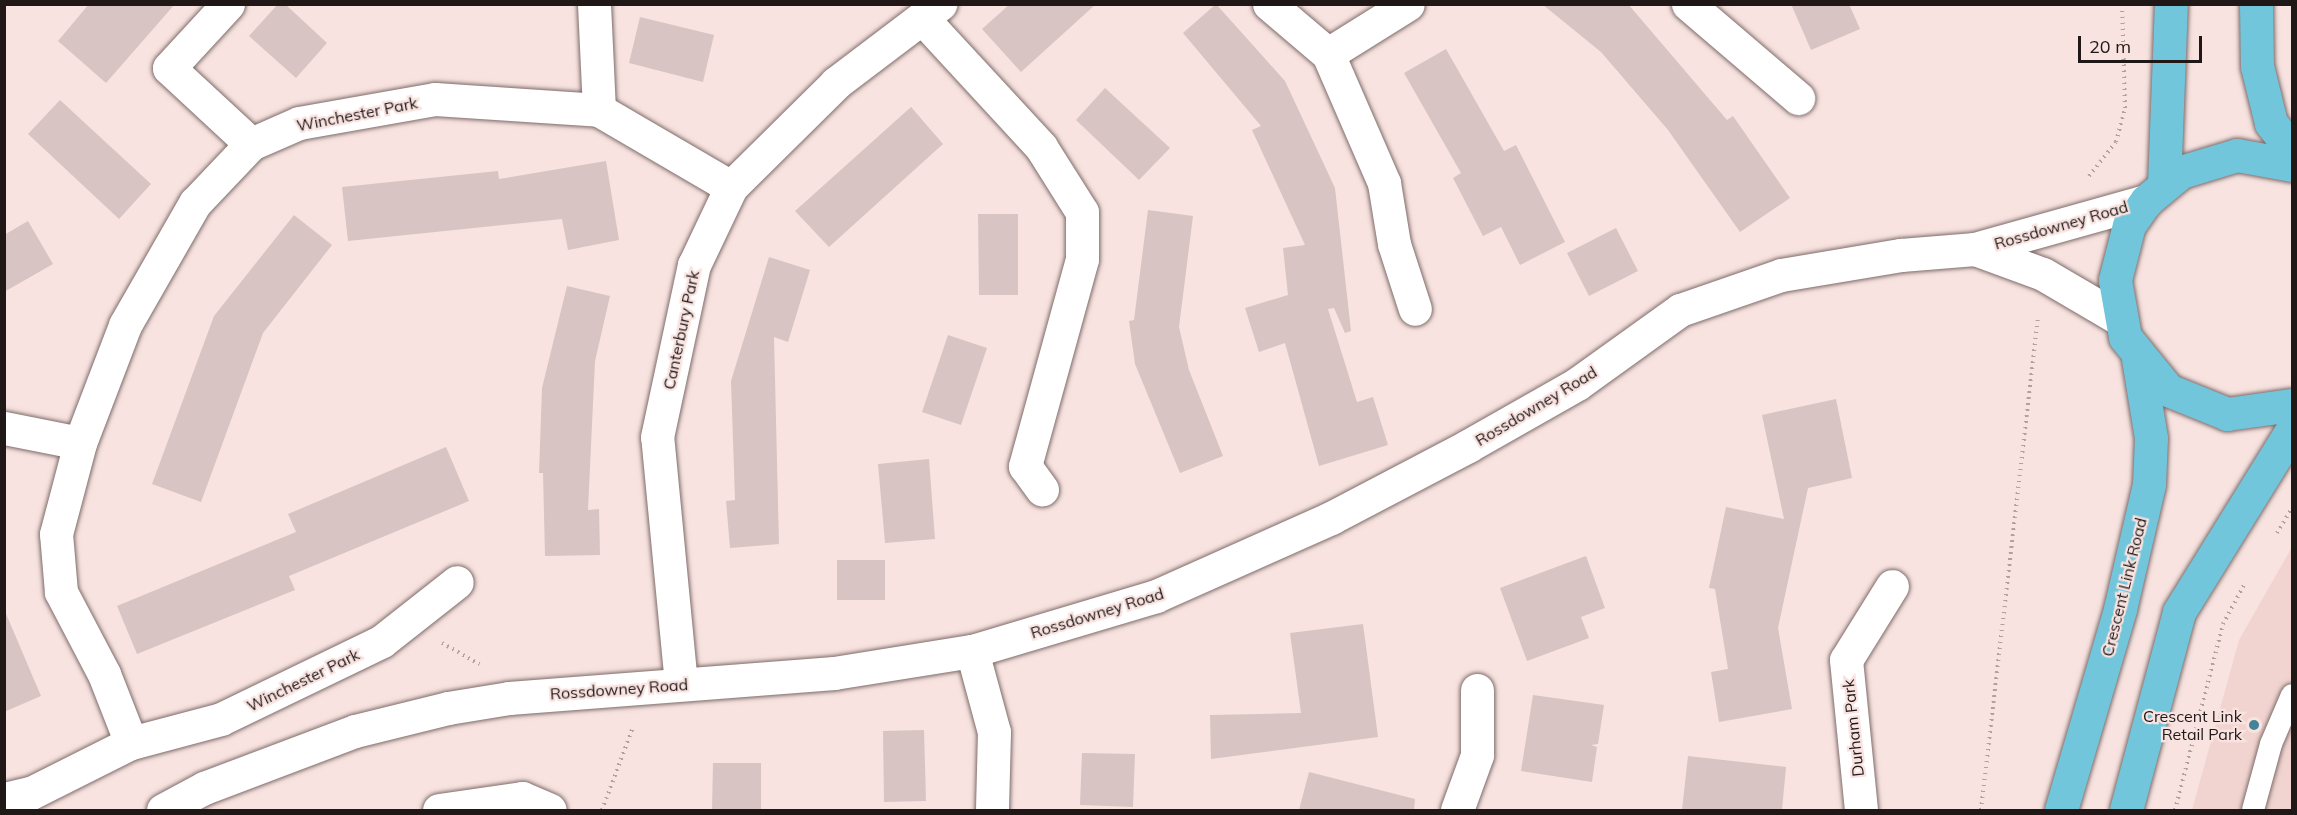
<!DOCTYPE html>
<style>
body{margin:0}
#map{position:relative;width:2297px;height:815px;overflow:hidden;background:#f8e3e0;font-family:Mulish,sans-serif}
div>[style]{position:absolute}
.built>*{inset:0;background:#f1d4d0}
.building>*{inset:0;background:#d8c4c2}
.path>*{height:4px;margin-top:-2px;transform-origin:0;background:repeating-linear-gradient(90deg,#b1a09e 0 1.5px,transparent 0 6px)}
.roads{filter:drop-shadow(0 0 2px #7e6c6a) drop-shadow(0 0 2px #7e6c6a)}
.service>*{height:22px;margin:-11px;padding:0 11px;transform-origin:11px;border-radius:11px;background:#fff}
.minor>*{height:33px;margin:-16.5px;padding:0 16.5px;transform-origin:16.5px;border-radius:16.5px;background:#fff}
.tertiary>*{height:33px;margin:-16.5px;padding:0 16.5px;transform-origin:16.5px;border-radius:16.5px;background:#fff}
.trunk>*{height:33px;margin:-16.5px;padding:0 16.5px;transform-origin:16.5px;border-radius:16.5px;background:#72c6dc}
.dots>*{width:16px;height:16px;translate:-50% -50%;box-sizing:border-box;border:3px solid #f8e3e0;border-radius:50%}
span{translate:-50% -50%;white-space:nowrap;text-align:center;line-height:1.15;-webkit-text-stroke:4.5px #f8e3e0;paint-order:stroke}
.street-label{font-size:16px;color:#1f1817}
.poi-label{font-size:16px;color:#1f1817}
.right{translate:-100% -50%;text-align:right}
.frame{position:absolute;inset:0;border:6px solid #1f1817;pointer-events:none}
.scale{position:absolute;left:2078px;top:36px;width:124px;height:27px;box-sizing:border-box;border:3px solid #1f1817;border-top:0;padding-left:8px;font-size:18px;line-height:21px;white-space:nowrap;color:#1f1817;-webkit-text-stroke:4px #f8e3e0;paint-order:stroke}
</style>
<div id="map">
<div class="built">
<i style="clip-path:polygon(2292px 547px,2292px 810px,2192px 810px,2239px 640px)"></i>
</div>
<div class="building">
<i style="clip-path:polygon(89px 4px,175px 4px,106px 83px,58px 41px)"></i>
<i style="clip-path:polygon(278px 4px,285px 4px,327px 43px,296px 78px,249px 36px)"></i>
<i style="clip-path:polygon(1010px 4px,1096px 4px,1021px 72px,982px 29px)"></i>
<i style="clip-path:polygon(1216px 4px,1285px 81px,1335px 188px,1351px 331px,1345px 333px,1334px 308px,1328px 309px,1357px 402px,1373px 397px,1388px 445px,1319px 466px,1285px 343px,1259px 352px,1245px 308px,1288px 295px,1283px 248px,1305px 245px,1252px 130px,1261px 126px,1183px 33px)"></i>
<i style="clip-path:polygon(1542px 4px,1628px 4px,1727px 120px,1733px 116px,1790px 198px,1740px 232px,1668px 130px,1601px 52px)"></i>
<i style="clip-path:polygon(1791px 4px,1849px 4px,1860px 29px,1811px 50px)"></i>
<i style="clip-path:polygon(640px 17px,714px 35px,703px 82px,629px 63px)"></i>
<i style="clip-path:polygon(1446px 49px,1504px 151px,1516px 145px,1565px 242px,1520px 265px,1501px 227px,1483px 236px,1453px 178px,1461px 173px,1404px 73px)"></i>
<i style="clip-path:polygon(1105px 88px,1170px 148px,1139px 180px,1076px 120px)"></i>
<i style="clip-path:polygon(60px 100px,151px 184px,119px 219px,28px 134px)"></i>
<i style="clip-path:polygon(911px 107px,943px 144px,829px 247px,795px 211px)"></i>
<i style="clip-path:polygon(606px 161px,619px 240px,568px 250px,562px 219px,348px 241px,342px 187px,498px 171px,499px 179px)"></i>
<i style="clip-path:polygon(1148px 210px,1193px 216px,1179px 327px,1189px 370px,1223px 456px,1180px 473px,1135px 364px,1129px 321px,1134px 320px)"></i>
<i style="clip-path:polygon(978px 214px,1018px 214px,1018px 295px,979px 295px)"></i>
<i style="clip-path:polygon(294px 215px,332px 245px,263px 333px,201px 502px,152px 484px,214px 316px)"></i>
<i style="clip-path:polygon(28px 221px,53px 264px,4px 292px,4px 235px)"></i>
<i style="clip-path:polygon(1616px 228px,1638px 271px,1589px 296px,1567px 253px)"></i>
<i style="clip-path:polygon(769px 257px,810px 270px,788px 342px,774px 337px,779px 544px,730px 548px,726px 501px,735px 500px,731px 381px)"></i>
<i style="clip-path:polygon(567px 286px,610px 296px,595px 361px,588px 510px,599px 509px,600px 555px,545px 556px,543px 473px,539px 473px,542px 388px)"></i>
<i style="clip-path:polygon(948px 335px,987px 348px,961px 425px,922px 412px)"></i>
<i style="clip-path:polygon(1836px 399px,1852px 478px,1808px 488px,1778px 628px,1792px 709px,1719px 722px,1711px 672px,1728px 669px,1715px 589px,1709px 588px,1726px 507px,1784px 519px,1762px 415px)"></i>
<i style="clip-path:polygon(446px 447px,469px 501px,289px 576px,295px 590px,137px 654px,117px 606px,296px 532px,288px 514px)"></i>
<i style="clip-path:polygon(929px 459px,935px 539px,885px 543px,878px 464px)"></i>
<i style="clip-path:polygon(1586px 556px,1605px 608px,1581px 617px,1589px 638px,1527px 661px,1500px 588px)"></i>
<i style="clip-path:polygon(837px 560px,885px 560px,885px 600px,837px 600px)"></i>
<i style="clip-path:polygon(4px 609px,41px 696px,4px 712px)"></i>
<i style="clip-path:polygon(1363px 624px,1378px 737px,1211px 759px,1210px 715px,1301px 713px,1290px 633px)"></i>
<i style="clip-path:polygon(1533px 695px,1604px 705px,1598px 744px,1591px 745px,1597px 747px,1592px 782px,1521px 771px)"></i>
<i style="clip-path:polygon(924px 730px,926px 801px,884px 802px,883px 731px)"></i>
<i style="clip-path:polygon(1082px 753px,1135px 754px,1133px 807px,1080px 805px)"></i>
<i style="clip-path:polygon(1688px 756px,1786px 767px,1782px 810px,1682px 810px)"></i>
<i style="clip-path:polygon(713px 763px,761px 763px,761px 810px,712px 810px)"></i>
<i style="clip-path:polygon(1309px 772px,1415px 799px,1414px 810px,1299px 810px)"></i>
</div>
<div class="path">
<i style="left:2089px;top:176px;width:43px;rotate:-51.5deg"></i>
<i style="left:2116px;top:142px;width:35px;rotate:-75deg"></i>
<i style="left:2125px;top:108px;width:104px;rotate:-91.7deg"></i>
<i style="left:2277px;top:533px;width:29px;rotate:-59deg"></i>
<i style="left:442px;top:643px;width:43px;rotate:29.6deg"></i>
<i style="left:602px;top:810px;width:89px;rotate:-69.5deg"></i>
<i style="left:1981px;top:810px;width:496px;rotate:-83.4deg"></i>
<i style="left:2175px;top:810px;width:192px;rotate:-75.5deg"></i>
<i style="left:2223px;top:624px;width:44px;rotate:-61.7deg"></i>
</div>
<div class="roads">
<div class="service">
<i style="left:2253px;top:810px;width:68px;rotate:-74.7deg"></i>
<i style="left:2271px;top:744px;width:53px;rotate:-66.8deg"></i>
</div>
<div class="minor">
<i style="left:228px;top:4px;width:87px;rotate:132.7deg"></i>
<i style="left:169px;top:68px;width:112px;rotate:42.8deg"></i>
<i style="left:594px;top:4px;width:106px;rotate:87.3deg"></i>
<i style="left:1269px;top:4px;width:77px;rotate:40.3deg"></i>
<i style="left:1328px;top:54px;width:94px;rotate:-32deg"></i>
<i style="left:1688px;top:4px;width:145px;rotate:40.5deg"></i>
<i style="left:923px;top:19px;width:174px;rotate:47.3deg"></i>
<i style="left:1041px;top:147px;width:77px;rotate:57.8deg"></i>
<i style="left:1082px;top:212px;width:47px;rotate:90deg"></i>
<i style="left:1082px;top:259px;width:215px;rotate:105.4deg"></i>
<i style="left:1025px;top:466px;width:29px;rotate:54deg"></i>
<i style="left:1328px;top:54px;width:141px;rotate:66.5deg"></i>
<i style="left:1384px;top:183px;width:62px;rotate:80.7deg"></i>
<i style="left:1394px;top:244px;width:68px;rotate:72.1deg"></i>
<i style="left:4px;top:428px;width:77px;rotate:11.2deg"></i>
<i style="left:972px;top:651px;width:84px;rotate:74.8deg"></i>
<i style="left:994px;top:732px;width:78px;rotate:91.5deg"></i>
<i style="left:681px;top:684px;width:248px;rotate:-95.5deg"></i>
<i style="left:657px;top:437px;width:176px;rotate:-77.9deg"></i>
<i style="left:694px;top:265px;width:86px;rotate:-64.6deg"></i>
<i style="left:731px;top:187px;width:148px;rotate:-44.7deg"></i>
<i style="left:836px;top:83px;width:131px;rotate:-37.2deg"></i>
<i style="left:131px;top:743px;width:74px;rotate:-111.4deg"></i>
<i style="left:104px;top:674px;width:93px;rotate:-117.7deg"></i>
<i style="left:61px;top:592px;width:58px;rotate:-94.9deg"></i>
<i style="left:56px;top:534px;width:94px;rotate:-75.2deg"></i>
<i style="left:80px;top:443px;width:126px;rotate:-69.1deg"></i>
<i style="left:125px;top:325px;width:141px;rotate:-60.2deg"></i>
<i style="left:195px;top:203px;width:81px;rotate:-46.5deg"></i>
<i style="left:251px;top:144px;width:52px;rotate:-23.6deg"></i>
<i style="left:299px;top:123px;width:138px;rotate:-10deg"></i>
<i style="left:435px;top:99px;width:164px;rotate:3.8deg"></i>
<i style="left:599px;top:110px;width:153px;rotate:30.3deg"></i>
<i style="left:4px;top:799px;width:28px;rotate:-13deg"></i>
<i style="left:31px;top:793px;width:112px;rotate:-26.6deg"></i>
<i style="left:131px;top:743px;width:93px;rotate:-14.9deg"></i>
<i style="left:221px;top:719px;width:179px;rotate:-25.8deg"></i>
<i style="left:382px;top:641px;width:95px;rotate:-38.2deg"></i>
<i style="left:439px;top:810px;width:84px;rotate:-8.2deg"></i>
<i style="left:522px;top:798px;width:30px;rotate:23deg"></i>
<i style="left:1457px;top:810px;width:59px;rotate:-70deg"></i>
<i style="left:1477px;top:755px;width:65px;rotate:-90deg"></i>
<i style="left:1861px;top:810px;width:151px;rotate:-95.7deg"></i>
<i style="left:1846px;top:660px;width:87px;rotate:-58.1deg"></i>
</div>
<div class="tertiary">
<i style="left:1975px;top:249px;width:72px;rotate:20.2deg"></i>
<i style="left:2043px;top:274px;width:87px;rotate:30.4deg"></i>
<i style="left:163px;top:810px;width:47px;rotate:-28.2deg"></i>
<i style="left:204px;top:788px;width:161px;rotate:-20.7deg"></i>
<i style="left:355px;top:731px;width:96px;rotate:-13.9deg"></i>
<i style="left:448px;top:708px;width:62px;rotate:-9.3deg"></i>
<i style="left:509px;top:698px;width:326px;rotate:-4.4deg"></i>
<i style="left:834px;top:673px;width:140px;rotate:-9.1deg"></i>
<i style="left:972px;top:651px;width:192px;rotate:-16.6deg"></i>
<i style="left:1156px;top:596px;width:192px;rotate:-24deg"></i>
<i style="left:1331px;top:518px;width:155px;rotate:-27.7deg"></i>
<i style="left:1468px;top:446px;width:125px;rotate:-29.6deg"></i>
<i style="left:1577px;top:384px;width:127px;rotate:-35.7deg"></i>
<i style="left:1680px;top:310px;width:107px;rotate:-19.1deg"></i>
<i style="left:1781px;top:275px;width:122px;rotate:-9.5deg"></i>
<i style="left:1901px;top:255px;width:74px;rotate:-4.6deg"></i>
<i style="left:1975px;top:249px;width:178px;rotate:-15.7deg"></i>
</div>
<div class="trunk">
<i style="left:2256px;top:4px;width:62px;rotate:89.1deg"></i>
<i style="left:2257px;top:66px;width:59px;rotate:76.2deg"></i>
<i style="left:2271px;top:123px;width:34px;rotate:52deg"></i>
<i style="left:2292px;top:165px;width:56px;rotate:-169.7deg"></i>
<i style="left:2237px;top:155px;width:59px;rotate:163.1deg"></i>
<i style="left:2181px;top:172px;width:45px;rotate:140.4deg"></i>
<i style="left:2146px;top:201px;width:29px;rotate:125deg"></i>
<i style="left:2129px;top:225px;width:57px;rotate:104.3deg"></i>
<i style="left:2115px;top:280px;width:58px;rotate:80deg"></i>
<i style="left:2125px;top:337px;width:68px;rotate:50.9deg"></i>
<i style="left:2168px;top:390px;width:64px;rotate:22.1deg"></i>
<i style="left:2227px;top:414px;width:66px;rotate:-7.9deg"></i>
<i style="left:2164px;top:184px;width:180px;rotate:-87.8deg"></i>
<i style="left:2061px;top:810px;width:209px;rotate:-73.6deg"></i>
<i style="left:2120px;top:609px;width:128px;rotate:-76.9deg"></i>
<i style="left:2149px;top:484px;width:46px;rotate:-87.5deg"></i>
<i style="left:2151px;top:438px;width:80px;rotate:-99.3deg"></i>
<i style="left:2126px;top:810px;width:205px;rotate:-75deg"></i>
<i style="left:2179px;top:612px;width:214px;rotate:-58.2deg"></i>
</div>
</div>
<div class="dots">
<i style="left:2254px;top:725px;background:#438497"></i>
</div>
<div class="street-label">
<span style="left:357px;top:114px;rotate:-11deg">Winchester Park</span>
<span style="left:2061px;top:225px;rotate:-16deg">Rossdowney Road</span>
<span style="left:681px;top:330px;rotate:-78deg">Canterbury Park</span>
<span style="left:1536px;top:406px;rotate:-31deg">Rossdowney Road</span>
<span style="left:2124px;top:587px;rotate:-76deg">Crescent Link Road</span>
<span style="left:1097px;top:613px;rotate:-17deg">Rossdowney Road</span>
<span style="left:303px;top:680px;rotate:-26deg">Winchester Park</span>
<span style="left:619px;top:689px;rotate:-4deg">Rossdowney Road</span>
<span style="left:1853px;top:728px;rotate:-96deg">Durham Park</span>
</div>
<div class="poi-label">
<span class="right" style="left:2242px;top:725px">Crescent Link<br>Retail Park</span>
</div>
<div class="frame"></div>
<div class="scale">20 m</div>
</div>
